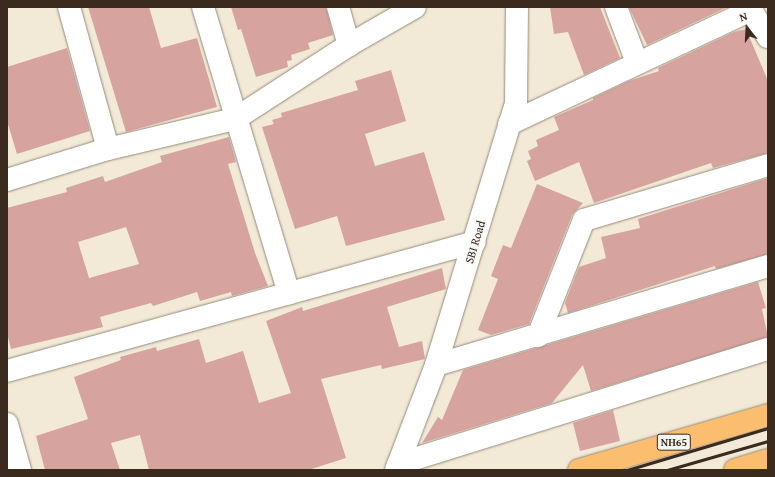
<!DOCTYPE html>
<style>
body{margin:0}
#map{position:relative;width:775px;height:477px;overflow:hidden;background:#f2e9d6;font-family:"Gentium Book Plus",serif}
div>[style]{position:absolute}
.building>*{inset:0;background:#d7a39f}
.roads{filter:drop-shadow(0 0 1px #968a7a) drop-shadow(0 0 1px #968a7a)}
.minor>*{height:22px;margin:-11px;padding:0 11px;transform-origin:11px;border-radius:11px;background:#fff}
.highway>*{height:22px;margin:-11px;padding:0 11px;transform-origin:11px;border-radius:11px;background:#fabe6e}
.rail>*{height:3px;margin:-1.5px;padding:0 1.5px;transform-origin:1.5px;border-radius:1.5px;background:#3b2a1e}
span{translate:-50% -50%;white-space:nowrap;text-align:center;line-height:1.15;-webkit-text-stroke:3px #f6f6f2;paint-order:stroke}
.shield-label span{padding:1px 3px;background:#f6f6f2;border:1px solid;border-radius:3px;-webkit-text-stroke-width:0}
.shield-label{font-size:11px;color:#3b2a1e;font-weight:700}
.street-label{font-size:12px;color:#3b2a1e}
.frame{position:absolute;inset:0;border:8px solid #3b2a1e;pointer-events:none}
.north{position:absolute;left:727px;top:8px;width:40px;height:40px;-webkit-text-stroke:3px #f6f6f2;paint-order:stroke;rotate:342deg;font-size:11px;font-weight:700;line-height:16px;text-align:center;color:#3b2a1e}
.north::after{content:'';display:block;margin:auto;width:14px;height:18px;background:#3b2a1e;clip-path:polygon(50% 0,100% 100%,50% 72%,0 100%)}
</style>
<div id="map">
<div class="building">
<i style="clip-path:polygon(88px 7px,149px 7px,161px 48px,197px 38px,217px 107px,126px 132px)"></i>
<i style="clip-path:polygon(231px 7px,326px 7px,333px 35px,308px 43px,310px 49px,291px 55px,292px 60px,287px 61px,288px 67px,256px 77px,241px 29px,238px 30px)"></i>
<i style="clip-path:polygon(550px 7px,600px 7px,620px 58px,584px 75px,568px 32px,554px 34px)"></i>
<i style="clip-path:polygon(629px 7px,725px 7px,725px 8px,647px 45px)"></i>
<i style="clip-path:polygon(746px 29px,768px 81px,768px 153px,713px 168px,711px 163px,594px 203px,579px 162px,535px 181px,527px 161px,531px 159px,528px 151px,538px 146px,536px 140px,559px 130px,554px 117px,593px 100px,593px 98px,629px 81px,659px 71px,658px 68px,734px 32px)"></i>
<i style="clip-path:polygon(67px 48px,90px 131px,17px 154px,7px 121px,7px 67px)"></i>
<i style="clip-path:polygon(391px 70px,406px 121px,365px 134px,375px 166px,424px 152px,445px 220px,346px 246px,337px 216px,295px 229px,262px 127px,274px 124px,272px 120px,282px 117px,281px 113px,358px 90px,355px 81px)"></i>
<i style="clip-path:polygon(evenodd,229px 137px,236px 162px,228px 164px,255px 253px,268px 286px,232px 296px,231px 292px,200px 301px,197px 292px,153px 306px,151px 303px,100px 317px,103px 327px,11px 349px,7px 333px,7px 208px,67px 192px,66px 188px,103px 176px,105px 182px,162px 162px,160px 156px,229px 137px,126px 227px,139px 264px,89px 278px,78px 242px,126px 227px)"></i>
<i style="clip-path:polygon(768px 178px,768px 254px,716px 269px,715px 266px,568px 313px,565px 303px,579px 267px,606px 258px,601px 237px,640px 228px,638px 219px)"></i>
<i style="clip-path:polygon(537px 184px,583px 203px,572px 215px,529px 324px,491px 335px,478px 330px,498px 279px,491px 276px,503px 245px,511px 248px)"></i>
<i style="clip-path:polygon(442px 268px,446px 289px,387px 307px,399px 347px,422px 341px,425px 359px,382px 369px,381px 365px,321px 379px,346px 458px,308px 470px,149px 470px,140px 435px,111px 443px,120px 470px,45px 470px,36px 436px,88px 419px,74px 377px,121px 360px,120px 357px,156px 347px,157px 351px,199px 339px,206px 363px,243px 351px,259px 403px,291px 393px,266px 321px,302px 307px,303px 311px)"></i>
<i style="clip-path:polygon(758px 282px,766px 308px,762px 309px,768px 337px,591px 391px,583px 365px,552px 403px,422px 443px,438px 417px,442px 420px,463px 370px)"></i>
<i style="clip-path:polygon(613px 410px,620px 441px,580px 451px,573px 423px)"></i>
</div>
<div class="roads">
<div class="minor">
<i style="left:69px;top:7px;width:147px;rotate:74.6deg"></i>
<i style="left:203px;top:7px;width:299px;rotate:73.3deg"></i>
<i style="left:338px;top:7px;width:40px;rotate:74deg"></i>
<i style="left:616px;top:7px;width:60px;rotate:69.4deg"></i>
<i style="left:751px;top:10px;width:32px;rotate:58deg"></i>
<i style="left:509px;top:124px;width:268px;rotate:-25.2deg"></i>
<i style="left:751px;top:10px;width:4px;rotate:-124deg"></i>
<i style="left:7px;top:180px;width:106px;rotate:-17.1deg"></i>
<i style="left:108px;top:149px;width:130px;rotate:-13.3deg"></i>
<i style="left:235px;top:119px;width:136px;rotate:-33deg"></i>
<i style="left:349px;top:45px;width:76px;rotate:-29.9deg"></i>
<i style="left:538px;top:336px;width:125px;rotate:-68.4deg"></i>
<i style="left:584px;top:220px;width:192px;rotate:-16.6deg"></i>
<i style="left:436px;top:365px;width:346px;rotate:-16.6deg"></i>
<i style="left:7px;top:371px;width:485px;rotate:-15.4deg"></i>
<i style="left:7px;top:424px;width:48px;rotate:74.2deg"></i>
<i style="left:398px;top:464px;width:387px;rotate:-17.3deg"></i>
<i style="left:396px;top:470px;width:112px;rotate:-69.1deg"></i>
<i style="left:436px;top:365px;width:274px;rotate:-73deg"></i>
<i style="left:516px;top:103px;width:96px;rotate:-89.4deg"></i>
</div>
<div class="highway">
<i style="left:579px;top:470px;width:197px;rotate:-16.2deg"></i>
<i style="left:735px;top:470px;width:34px;rotate:-17deg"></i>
</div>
</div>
<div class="rail">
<i style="left:627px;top:470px;width:147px;rotate:-16.6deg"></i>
<i style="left:667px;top:470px;width:105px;rotate:-16deg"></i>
</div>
<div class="shield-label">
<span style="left:674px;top:442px">NH65</span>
</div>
<div class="street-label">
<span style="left:475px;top:242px;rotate:-73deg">SBI Road</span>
</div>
<div class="frame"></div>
<div class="north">N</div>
</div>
